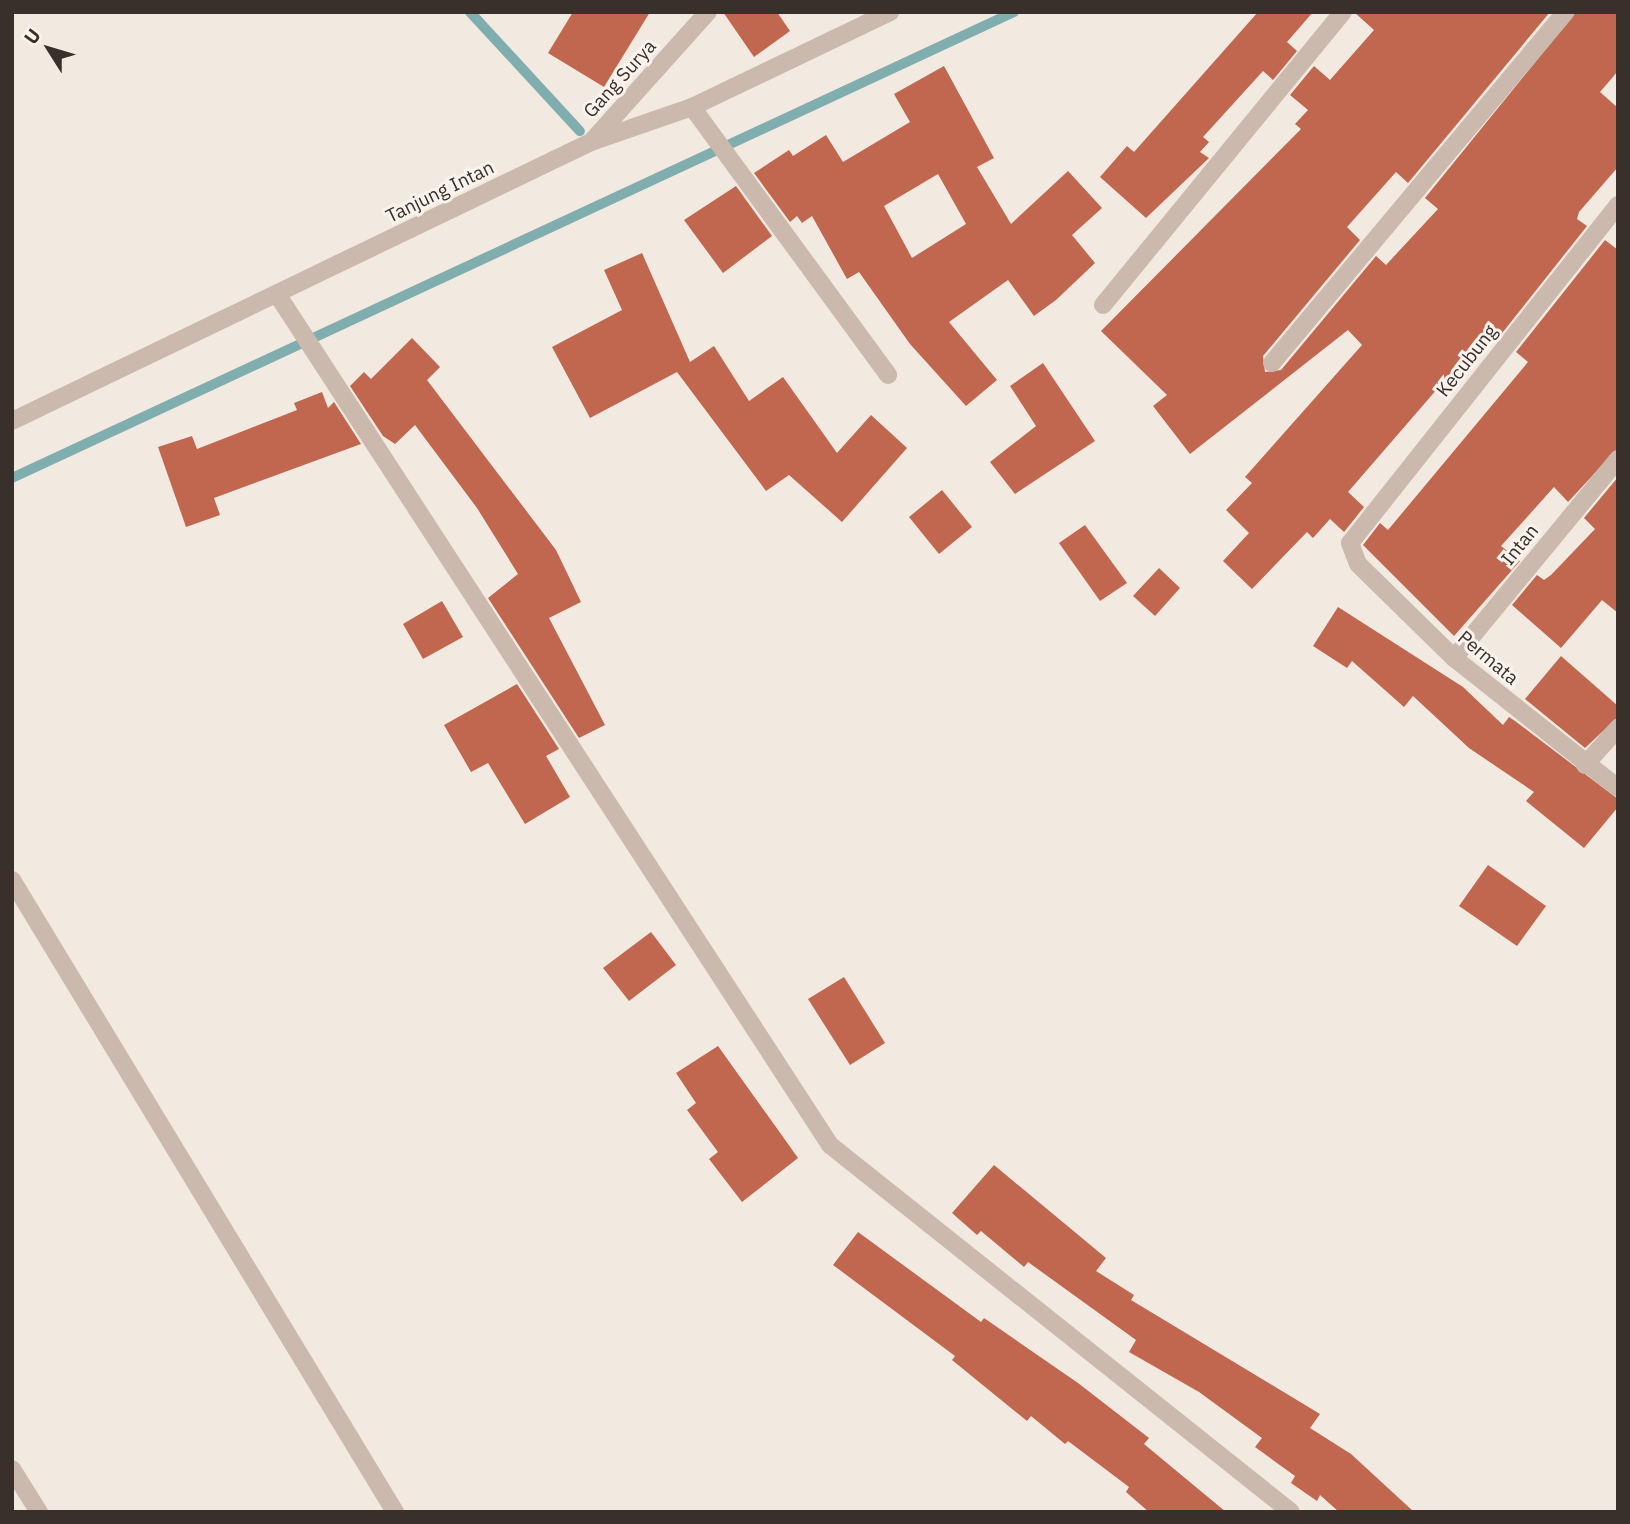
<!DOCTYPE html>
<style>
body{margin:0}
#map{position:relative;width:1630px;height:1524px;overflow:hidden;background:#f2e9e0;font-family:"IBM Plex Sans",sans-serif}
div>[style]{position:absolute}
.stream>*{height:10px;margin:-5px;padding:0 5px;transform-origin:5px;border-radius:5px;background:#80aeaf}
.building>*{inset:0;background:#c1674f}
.minor>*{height:18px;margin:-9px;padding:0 9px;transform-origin:9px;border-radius:9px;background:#cab9ac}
span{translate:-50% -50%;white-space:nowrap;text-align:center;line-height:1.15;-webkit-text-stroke:6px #faf3ed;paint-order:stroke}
.street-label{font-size:19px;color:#392f2b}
.frame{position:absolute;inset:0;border:14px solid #392f2b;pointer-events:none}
.north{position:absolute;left:14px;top:14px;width:70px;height:70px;-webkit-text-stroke:5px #faf3ed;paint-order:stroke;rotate:307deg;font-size:19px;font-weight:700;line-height:28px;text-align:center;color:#392f2b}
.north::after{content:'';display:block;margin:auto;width:24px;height:32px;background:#392f2b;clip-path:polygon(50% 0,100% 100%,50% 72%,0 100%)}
</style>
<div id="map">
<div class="stream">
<i style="left:470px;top:12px;width:162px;rotate:47.3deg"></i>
<i style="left:12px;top:478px;width:1105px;rotate:-24.94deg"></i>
</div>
<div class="building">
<i style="clip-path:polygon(573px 12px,650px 12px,604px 87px,548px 53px)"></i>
<i style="clip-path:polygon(723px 12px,777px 12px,790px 31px,754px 57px)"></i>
<i style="clip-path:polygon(1258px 12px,1313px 12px,1287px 42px,1297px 51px,1273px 80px,1263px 71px,1203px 137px,1209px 142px,1200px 152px,1209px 158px,1146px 218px,1100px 177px,1127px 146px,1134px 152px)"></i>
<i style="clip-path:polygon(1354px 12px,1550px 12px,1408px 183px,1396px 172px,1347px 227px,1360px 240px,1263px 356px,1265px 372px,1281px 370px,1376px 256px,1386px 265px,1438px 209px,1425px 198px,1576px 12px,1618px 12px,1618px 71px,1600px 92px,1618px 108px,1618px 167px,1579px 212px,1577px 219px,1587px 226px,1499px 337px,1489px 329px,1348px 492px,1364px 507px,1344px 532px,1330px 519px,1313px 538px,1307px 532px,1252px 589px,1223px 561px,1249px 533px,1226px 510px,1252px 483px,1245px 477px,1362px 345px,1348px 330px,1190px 454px,1153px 406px,1167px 395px,1101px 331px,1301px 129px,1295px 124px,1308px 110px,1290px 95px,1314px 66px,1330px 80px,1374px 30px)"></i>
<i style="clip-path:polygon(evenodd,944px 66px,994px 158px,977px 167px,1011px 224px,1068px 171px,1102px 208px,1072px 235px,1095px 263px,1056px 300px,1034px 316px,1008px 280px,949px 322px,997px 380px,966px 406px,910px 344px,859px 272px,847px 279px,812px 216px,802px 223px,797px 216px,790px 222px,754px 173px,789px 150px,793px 156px,826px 135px,843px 162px,910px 122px,894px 94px,944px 66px,938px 174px,966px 224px,912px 258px,884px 206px,938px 174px)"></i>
<i style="clip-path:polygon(736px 186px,772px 236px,723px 273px,684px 220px)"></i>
<i style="clip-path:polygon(1605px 240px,1618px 250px,1618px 448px,1568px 502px,1554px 487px,1501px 546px,1520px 561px,1454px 636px,1363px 545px,1380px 523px,1388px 530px,1528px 362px,1516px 352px)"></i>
<i style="clip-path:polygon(642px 253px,690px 362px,714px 346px,749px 401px,783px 377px,837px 453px,871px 415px,907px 448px,842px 522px,789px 475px,766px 491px,677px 372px,590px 418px,552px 347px,622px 310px,604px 270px)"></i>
<i style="clip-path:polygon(412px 338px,440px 367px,427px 380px,556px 550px,581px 602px,549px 618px,605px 725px,579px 738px,488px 598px,518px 574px,477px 508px,415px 425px,395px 444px,383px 436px,350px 386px,364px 372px,371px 379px)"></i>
<i style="clip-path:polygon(1043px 363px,1095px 441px,1015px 494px,990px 462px,1036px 426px,1010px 386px)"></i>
<i style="clip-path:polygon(322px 392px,328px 408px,334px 402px,361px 444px,214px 498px,220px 515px,186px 527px,158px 447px,192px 436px,197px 449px,297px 410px,294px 403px)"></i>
<i style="clip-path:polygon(1618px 477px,1618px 613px,1602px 600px,1561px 648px,1512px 605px,1537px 575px,1544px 580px,1551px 575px,1595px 529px,1584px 518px)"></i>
<i style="clip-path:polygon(942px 490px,972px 527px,939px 554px,909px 517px)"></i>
<i style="clip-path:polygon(1085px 525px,1127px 583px,1100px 601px,1059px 543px)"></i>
<i style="clip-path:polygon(1159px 568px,1180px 588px,1155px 616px,1133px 596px)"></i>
<i style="clip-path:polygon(442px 601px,463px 637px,423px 659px,403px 624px)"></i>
<i style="clip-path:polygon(1338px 607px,1463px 687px,1503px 725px,1509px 717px,1515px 721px,1618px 799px,1618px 807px,1584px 848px,1526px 801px,1534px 792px,1469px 748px,1413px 696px,1404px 707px,1352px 661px,1347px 668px,1313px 646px)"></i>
<i style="clip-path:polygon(1561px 656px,1618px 706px,1618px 717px,1585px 748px,1525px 699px)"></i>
<i style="clip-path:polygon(517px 684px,559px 749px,546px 756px,570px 797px,525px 824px,488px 763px,471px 772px,444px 725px)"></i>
<i style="clip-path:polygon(1488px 865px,1546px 906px,1517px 946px,1459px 906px)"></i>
<i style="clip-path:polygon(651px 932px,676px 965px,629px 1001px,603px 968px)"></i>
<i style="clip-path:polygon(844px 977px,885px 1043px,850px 1065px,808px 999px)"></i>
<i style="clip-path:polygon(718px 1046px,798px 1158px,742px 1202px,709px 1159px,718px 1152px,687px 1110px,696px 1103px,676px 1073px)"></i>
<i style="clip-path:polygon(994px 1165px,1106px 1258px,1096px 1271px,1134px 1295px,1131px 1300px,1320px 1414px,1310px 1428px,1351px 1454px,1414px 1512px,1339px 1512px,1320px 1495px,1317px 1501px,1291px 1483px,1295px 1476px,1255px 1447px,1262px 1438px,1199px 1392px,1129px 1352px,1136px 1340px,1028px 1262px,1024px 1267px,981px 1231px,977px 1235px,952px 1213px)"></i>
<i style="clip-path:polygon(858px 1232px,981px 1322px,984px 1318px,1078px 1383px,1149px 1438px,1144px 1444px,1226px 1512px,1149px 1512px,1126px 1492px,1129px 1487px,1068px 1441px,1065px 1444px,1031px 1416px,1027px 1421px,952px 1360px,955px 1356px,833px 1265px)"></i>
</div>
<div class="minor">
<i style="left:692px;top:107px;width:332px;rotate:53.8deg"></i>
<i style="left:593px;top:140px;width:172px;rotate:-48.1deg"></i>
<i style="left:1618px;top:205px;width:431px;rotate:128.4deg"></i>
<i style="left:1350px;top:543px;width:22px;rotate:69deg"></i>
<i style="left:1358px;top:564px;width:134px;rotate:44.4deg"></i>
<i style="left:1454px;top:658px;width:209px;rotate:38.4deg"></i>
<i style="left:277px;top:294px;width:1015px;rotate:56.98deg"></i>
<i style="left:830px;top:1145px;width:589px;rotate:38.52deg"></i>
<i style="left:1103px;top:305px;width:379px;rotate:-50.7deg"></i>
<i style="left:1272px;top:363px;width:457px;rotate:-50.1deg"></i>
<i style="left:12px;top:421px;width:643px;rotate:-25.73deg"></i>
<i style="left:591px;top:142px;width:107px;rotate:-19.1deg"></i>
<i style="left:692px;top:107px;width:220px;rotate:-25.6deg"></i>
<i style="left:1454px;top:658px;width:258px;rotate:-50.5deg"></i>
<i style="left:1585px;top:765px;width:50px;rotate:-48.3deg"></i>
<i style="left:12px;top:880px;width:739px;rotate:58.78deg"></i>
<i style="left:12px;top:1469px;width:51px;rotate:57.9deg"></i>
</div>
<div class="street-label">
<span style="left:620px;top:79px;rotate:-48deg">Gang Surya</span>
<span style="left:440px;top:192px;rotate:-26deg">Tanjung Intan</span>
<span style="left:1467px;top:361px;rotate:-52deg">Kecubung</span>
<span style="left:1520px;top:545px;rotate:-51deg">Intan</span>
<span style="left:1488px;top:658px;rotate:40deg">Permata</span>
</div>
<div class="frame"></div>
<div class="north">U</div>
</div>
